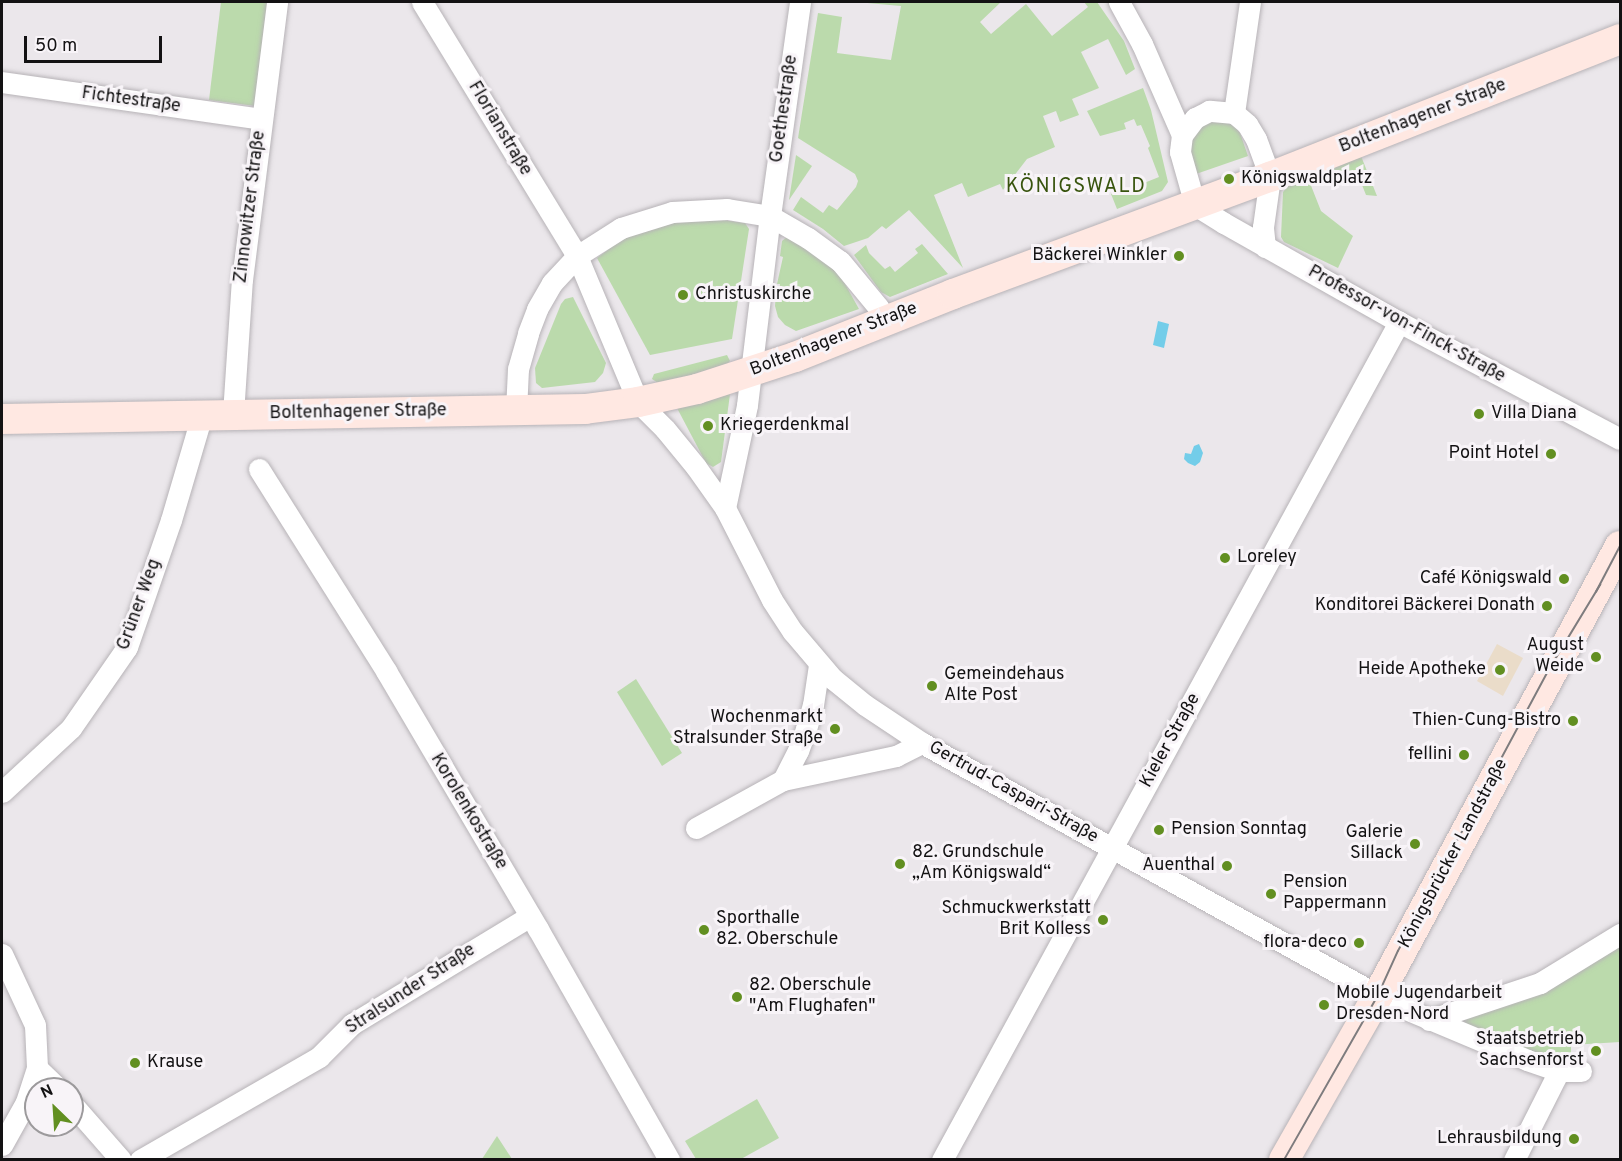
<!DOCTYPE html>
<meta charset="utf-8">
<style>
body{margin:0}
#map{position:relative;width:1622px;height:1161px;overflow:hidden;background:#ebe7eb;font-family:Overpass,sans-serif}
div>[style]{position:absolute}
.medical>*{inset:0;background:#eadcc9}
.green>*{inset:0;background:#bbdaac}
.water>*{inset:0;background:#73cde9}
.roads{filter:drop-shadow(0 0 2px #b7b3b7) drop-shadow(0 0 2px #b7b3b7)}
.street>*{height:21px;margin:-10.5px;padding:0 10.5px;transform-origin:10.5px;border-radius:10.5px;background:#fff}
.secondary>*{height:30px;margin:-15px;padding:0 15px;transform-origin:15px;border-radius:15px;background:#ffe8e2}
.tram>*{height:1.5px;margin:-0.75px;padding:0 0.75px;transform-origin:0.75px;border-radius:0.75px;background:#7e7c7e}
.dots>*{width:16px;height:16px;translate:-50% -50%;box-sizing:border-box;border:3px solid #f8f4f8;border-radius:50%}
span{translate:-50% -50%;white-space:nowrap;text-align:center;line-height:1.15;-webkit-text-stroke:6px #f8f4f8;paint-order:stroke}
.street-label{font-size:18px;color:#131213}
.poi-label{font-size:18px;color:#131213}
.left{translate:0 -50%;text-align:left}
.right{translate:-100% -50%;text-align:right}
.neighbourhood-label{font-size:20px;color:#38540e;letter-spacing:1.5px}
.frame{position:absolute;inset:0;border:3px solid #131213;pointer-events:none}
.north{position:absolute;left:24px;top:1077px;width:60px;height:60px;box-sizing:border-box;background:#f8f4f8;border:2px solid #9c9a9c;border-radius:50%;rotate:335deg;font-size:16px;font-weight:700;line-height:24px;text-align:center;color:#131213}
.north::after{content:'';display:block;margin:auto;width:21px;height:27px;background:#628f21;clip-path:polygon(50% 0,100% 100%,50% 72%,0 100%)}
.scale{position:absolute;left:24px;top:36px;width:138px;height:27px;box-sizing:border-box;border:3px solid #131213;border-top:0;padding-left:8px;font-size:18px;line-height:21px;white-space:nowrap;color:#131213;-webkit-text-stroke:4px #f8f4f8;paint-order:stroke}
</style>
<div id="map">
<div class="medical">
<i style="clip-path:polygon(1497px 644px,1523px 658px,1503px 696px,1477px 681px)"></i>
</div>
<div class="green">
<i style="clip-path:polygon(221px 2px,267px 2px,255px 106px,209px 100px)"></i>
<i style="clip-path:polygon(856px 2px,1001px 2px,980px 22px,991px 34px,1026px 4px,1052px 36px,1088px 7px,1084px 2px,1097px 2px,1124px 41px,1135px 69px,1126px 75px,1108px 39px,1081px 52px,1099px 88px,1072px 99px,1079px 115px,1060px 122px,1056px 111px,1043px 116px,1055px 147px,1027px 159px,1003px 190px,1000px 184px,968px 197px,962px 183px,934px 195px,963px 268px,909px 210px,886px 229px,882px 226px,868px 238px,844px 246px,823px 229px,793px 210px,801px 197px,823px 213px,829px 205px,837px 210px,856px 187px,858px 181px,855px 174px,798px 138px,818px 13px,842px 17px,837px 53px,891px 60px,901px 6px)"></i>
<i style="clip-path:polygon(1143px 88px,1151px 110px,1168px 182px,1162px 191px,1117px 209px,1111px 194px,1125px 188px,1128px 195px,1146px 188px,1144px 183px,1159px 177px,1148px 148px,1150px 146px,1141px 125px,1137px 126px,1134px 119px,1124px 123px,1126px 129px,1100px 136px,1087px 111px)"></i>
<i style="clip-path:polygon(1208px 121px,1230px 123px,1234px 126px,1240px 133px,1248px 156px,1196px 174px,1189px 147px,1193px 132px)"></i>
<i style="clip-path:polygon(796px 155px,812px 166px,789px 200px)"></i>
<i style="clip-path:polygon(1361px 156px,1377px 196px,1366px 195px,1356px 170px,1321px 183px,1318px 174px)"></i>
<i style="clip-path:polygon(1308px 178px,1321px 211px,1353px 236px,1338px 268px,1284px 242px,1281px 237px,1283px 192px,1288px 186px)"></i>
<i style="clip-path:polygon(716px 219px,745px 223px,749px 229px,732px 339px,650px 355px,597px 258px,621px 240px,644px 230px,674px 223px)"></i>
<i style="clip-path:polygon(787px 237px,809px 248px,840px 275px,859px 309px,796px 331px,785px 325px,778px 317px,775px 306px,776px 294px,779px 294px,780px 284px,777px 284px,783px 257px,780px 256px,782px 241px)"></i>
<i style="clip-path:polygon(922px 244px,948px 274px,890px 297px,881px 292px,854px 255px,866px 245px,869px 253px,885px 269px,890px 266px,895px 272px,918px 253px,915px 249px)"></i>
<i style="clip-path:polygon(573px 297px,606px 363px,603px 373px,595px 382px,542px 388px,536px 383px,535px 368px,561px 304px,565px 299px)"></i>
<i style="clip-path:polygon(727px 355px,730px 361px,727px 364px,668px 382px,658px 383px,652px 379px,654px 374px)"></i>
<i style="clip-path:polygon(730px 394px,721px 462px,713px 467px,706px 463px,677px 408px)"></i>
<i style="clip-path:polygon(636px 679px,682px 753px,662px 766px,617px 692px)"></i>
<i style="clip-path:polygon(1620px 944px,1620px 1042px,1571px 1045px,1571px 1057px,1534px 1054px,1453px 1020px)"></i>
<i style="clip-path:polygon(757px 1099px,779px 1138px,741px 1159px,696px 1159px,685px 1141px)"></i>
<i style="clip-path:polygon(497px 1136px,512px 1159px,482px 1159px)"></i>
</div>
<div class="water">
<i style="clip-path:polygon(1158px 321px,1169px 324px,1164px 348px,1153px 345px)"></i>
<i style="clip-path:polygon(1199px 444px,1203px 453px,1200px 462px,1195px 466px,1188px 463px,1184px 459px,1185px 453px,1191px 454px,1194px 446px)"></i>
</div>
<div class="roads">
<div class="street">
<i style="left:422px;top:2px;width:298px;rotate:58.6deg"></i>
<i style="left:577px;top:256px;width:158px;rotate:67.3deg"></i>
<i style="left:638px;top:402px;width:38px;rotate:45deg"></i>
<i style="left:665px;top:429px;width:49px;rotate:50.8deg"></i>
<i style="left:696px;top:467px;width:50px;rotate:54.7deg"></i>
<i style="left:725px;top:508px;width:103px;rotate:62.9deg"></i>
<i style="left:772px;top:600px;width:38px;rotate:57deg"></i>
<i style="left:793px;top:632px;width:62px;rotate:49.6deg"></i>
<i style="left:833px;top:679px;width:41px;rotate:39.1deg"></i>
<i style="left:865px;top:705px;width:69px;rotate:33.7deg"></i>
<i style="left:922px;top:743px;width:539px;rotate:28.94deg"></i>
<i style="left:1394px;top:1004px;width:144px;rotate:22.8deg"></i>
<i style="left:1527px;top:1060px;width:34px;rotate:19deg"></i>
<i style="left:1559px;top:1071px;width:22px"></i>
<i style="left:1119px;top:2px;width:48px;rotate:61.3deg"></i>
<i style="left:1142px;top:44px;width:99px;rotate:66.3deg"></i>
<i style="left:2px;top:82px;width:262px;rotate:8.1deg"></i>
<i style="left:1234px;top:113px;width:112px;rotate:-81.8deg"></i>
<i style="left:1265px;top:247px;width:20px;rotate:-96deg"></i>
<i style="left:1263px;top:227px;width:50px;rotate:-82deg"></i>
<i style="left:1270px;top:177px;width:40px;rotate:-110.2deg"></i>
<i style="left:1256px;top:139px;width:17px;rotate:-121deg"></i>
<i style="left:1247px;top:124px;width:17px;rotate:-140deg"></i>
<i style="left:1234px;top:113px;width:25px;rotate:-175deg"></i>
<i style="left:1209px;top:111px;width:16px;rotate:153deg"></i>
<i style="left:1195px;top:118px;width:21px;rotate:127deg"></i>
<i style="left:1182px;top:135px;width:17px;rotate:97deg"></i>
<i style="left:1180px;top:152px;width:55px;rotate:74.2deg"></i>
<i style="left:1195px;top:205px;width:34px;rotate:32deg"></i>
<i style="left:1224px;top:223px;width:201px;rotate:29.5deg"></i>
<i style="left:1399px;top:322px;width:250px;rotate:27.9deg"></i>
<i style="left:516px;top:411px;width:42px;rotate:-87.3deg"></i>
<i style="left:518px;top:369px;width:37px;rotate:-74deg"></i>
<i style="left:528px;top:333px;width:26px;rotate:-69deg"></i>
<i style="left:537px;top:309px;width:30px;rotate:-60deg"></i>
<i style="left:552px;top:283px;width:37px;rotate:-47deg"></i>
<i style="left:577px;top:256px;width:52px;rotate:-32.5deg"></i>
<i style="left:621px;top:228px;width:53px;rotate:-17.4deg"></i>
<i style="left:672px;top:212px;width:55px;rotate:-3.1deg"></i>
<i style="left:727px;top:209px;width:44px;rotate:9.2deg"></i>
<i style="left:770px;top:216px;width:44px;rotate:30.1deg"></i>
<i style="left:808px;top:238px;width:39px;rotate:36deg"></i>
<i style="left:840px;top:261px;width:60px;rotate:50.4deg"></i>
<i style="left:878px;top:307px;width:17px;rotate:62deg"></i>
<i style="left:233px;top:414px;width:134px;rotate:-86.2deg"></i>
<i style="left:242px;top:280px;width:280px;rotate:-82.8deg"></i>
<i style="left:259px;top:469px;width:239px;rotate:57.8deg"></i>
<i style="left:386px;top:671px;width:299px;rotate:59.5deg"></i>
<i style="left:538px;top:929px;width:266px;rotate:60.4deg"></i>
<i style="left:725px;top:508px;width:105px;rotate:-77.9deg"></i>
<i style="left:747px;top:405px;width:190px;rotate:-83.1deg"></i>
<i style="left:770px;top:216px;width:216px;rotate:-82deg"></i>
<i style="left:783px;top:780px;width:33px;rotate:-63deg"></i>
<i style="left:798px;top:751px;width:23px;rotate:-70deg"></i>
<i style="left:806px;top:729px;width:25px;rotate:-74deg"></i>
<i style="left:813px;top:705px;width:40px;rotate:-81.5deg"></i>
<i style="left:2px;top:792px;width:94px;rotate:-42.8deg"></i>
<i style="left:71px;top:728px;width:98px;rotate:-55.3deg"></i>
<i style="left:127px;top:647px;width:134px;rotate:-70.9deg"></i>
<i style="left:171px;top:520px;width:109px;rotate:-73.6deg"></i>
<i style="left:696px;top:828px;width:99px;rotate:-28.9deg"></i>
<i style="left:783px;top:780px;width:116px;rotate:-12deg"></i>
<i style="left:896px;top:756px;width:29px;rotate:-27deg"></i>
<i style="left:2px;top:954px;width:78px;rotate:65.1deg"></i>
<i style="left:35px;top:1025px;width:43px;rotate:87.3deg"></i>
<i style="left:37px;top:1068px;width:36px;rotate:108deg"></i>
<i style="left:26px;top:1102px;width:49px;rotate:119.2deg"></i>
<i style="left:1429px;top:1020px;width:117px;rotate:-18.4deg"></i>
<i style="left:1540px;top:983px;width:94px;rotate:-31.5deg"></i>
<i style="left:37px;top:1068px;width:30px;rotate:44deg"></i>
<i style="left:72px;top:1104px;width:74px;rotate:48.8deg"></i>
<i style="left:140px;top:1160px;width:207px;rotate:-29.9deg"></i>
<i style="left:319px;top:1057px;width:47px;rotate:-45deg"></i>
<i style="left:352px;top:1024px;width:208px;rotate:-31.2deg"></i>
<i style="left:942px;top:1160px;width:955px;rotate:-61.39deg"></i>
<i style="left:1514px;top:1160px;width:100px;rotate:-63.2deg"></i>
</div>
<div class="secondary">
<i style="left:2px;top:419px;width:583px;rotate:-0.98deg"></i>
<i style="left:585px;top:409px;width:53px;rotate:-7.5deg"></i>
<i style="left:638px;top:402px;width:60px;rotate:-12.4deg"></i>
<i style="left:697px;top:389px;width:103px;rotate:-18.1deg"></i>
<i style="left:795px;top:357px;width:170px;rotate:-21.7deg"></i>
<i style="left:953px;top:294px;width:338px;rotate:-20.3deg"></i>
<i style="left:1270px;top:177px;width:376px;rotate:-21.5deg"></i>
<i style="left:1284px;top:1160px;width:190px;rotate:-60.3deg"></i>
<i style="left:1378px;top:995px;width:510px;rotate:-61.68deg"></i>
</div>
</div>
<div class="tram">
<i style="left:1596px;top:592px;width:52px;rotate:-62.4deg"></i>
<i style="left:1284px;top:1160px;width:190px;rotate:-60.3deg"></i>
<i style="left:1378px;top:995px;width:48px;rotate:-65.6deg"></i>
<i style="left:1398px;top:951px;width:323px;rotate:-61.8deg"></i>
<i style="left:1551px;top:666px;width:95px;rotate:-58.8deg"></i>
</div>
<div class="dots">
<i style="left:1229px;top:179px;background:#628f21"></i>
<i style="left:1179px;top:256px;background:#628f21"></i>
<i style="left:683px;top:295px;background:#628f21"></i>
<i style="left:1479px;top:414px;background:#628f21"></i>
<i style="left:708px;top:426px;background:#628f21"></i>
<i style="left:1551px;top:454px;background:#628f21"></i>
<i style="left:1225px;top:558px;background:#628f21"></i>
<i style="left:1564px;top:579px;background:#628f21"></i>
<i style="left:1547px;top:606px;background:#628f21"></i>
<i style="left:1596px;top:657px;background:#628f21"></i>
<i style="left:1500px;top:670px;background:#628f21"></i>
<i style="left:932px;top:686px;background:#628f21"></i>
<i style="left:1573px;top:721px;background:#628f21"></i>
<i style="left:835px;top:729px;background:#628f21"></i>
<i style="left:1464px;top:755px;background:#628f21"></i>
<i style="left:1159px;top:830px;background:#628f21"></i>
<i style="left:1415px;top:844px;background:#628f21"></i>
<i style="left:900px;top:864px;background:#628f21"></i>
<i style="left:1227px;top:866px;background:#628f21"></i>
<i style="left:1271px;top:894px;background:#628f21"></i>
<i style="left:1103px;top:920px;background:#628f21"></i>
<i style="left:704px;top:930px;background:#628f21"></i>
<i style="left:1359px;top:943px;background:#628f21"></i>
<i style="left:737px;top:997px;background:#628f21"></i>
<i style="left:1324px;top:1005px;background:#628f21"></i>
<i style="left:1596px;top:1051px;background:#628f21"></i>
<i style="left:135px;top:1063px;background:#628f21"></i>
<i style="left:1574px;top:1139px;background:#628f21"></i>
</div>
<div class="street-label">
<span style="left:131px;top:101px;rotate:8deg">Fichtestraße</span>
<span style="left:785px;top:109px;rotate:-82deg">Goethestraße</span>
<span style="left:1423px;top:117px;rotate:-21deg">Boltenhagener Straße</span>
<span style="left:499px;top:129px;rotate:59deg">Florianstraße</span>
<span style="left:251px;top:207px;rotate:-83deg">Zinnowitzer Straße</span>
<span style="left:1406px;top:325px;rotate:29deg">Professor-von-Finck-Straße</span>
<span style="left:834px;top:340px;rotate:-21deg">Boltenhagener Straße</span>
<span style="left:358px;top:413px;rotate:-1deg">Boltenhagener Straße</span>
<span style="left:140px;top:605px;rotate:-70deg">Grüner Weg</span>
<span style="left:1171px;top:741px;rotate:-61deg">Kieler Straße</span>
<span style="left:1013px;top:793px;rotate:29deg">Gertrud-Caspari-Straße</span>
<span style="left:468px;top:812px;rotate:59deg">Korolenkostraße</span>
<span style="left:1454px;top:854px;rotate:-62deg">Königsbrücker Landstraße</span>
<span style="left:411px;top:990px;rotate:-33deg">Stralsunder Straße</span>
</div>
<div class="poi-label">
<span class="left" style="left:1241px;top:179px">Königswaldplatz</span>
<span class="right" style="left:1167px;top:256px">Bäckerei Winkler</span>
<span class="left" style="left:695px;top:295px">Christuskirche</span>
<span class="left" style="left:1491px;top:414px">Villa Diana</span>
<span class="left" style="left:720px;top:426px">Kriegerdenkmal</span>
<span class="right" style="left:1539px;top:454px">Point Hotel</span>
<span class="left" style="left:1237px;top:558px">Loreley</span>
<span class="right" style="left:1552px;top:579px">Café Königswald</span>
<span class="right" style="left:1535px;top:606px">Konditorei Bäckerei Donath</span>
<span class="right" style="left:1584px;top:657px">August<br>Weide</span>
<span class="right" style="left:1486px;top:670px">Heide Apotheke</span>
<span class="left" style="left:944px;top:686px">Gemeindehaus<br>Alte Post</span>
<span class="right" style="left:823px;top:729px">Wochenmarkt<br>Stralsunder Straße</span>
<span class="right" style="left:1561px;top:721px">Thien-Cung-Bistro</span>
<span class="right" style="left:1452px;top:755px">fellini</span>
<span class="left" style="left:1171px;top:830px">Pension Sonntag</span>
<span class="right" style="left:1403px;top:844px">Galerie<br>Sillack</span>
<span class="left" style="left:912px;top:864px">82. Grundschule<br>„Am Königswald“</span>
<span class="right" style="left:1215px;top:866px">Auenthal</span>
<span class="left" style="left:1283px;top:894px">Pension<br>Pappermann</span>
<span class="right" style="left:1091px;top:920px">Schmuckwerkstatt<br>Brit Kolless</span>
<span class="left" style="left:716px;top:930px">Sporthalle<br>82. Oberschule</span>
<span class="right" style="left:1347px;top:943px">flora-deco</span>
<span class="left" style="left:749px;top:997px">82. Oberschule<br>"Am Flughafen"</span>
<span class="left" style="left:1336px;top:1005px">Mobile Jugendarbeit<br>Dresden-Nord</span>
<span class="right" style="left:1584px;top:1051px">Staatsbetrieb<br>Sachsenforst</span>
<span class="left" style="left:147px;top:1063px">Krause</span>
<span class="right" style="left:1562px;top:1139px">Lehrausbildung</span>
</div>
<div class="neighbourhood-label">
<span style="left:1076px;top:187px">KÖNIGSWALD</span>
</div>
<div class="frame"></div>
<div class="north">N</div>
<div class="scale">50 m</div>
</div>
